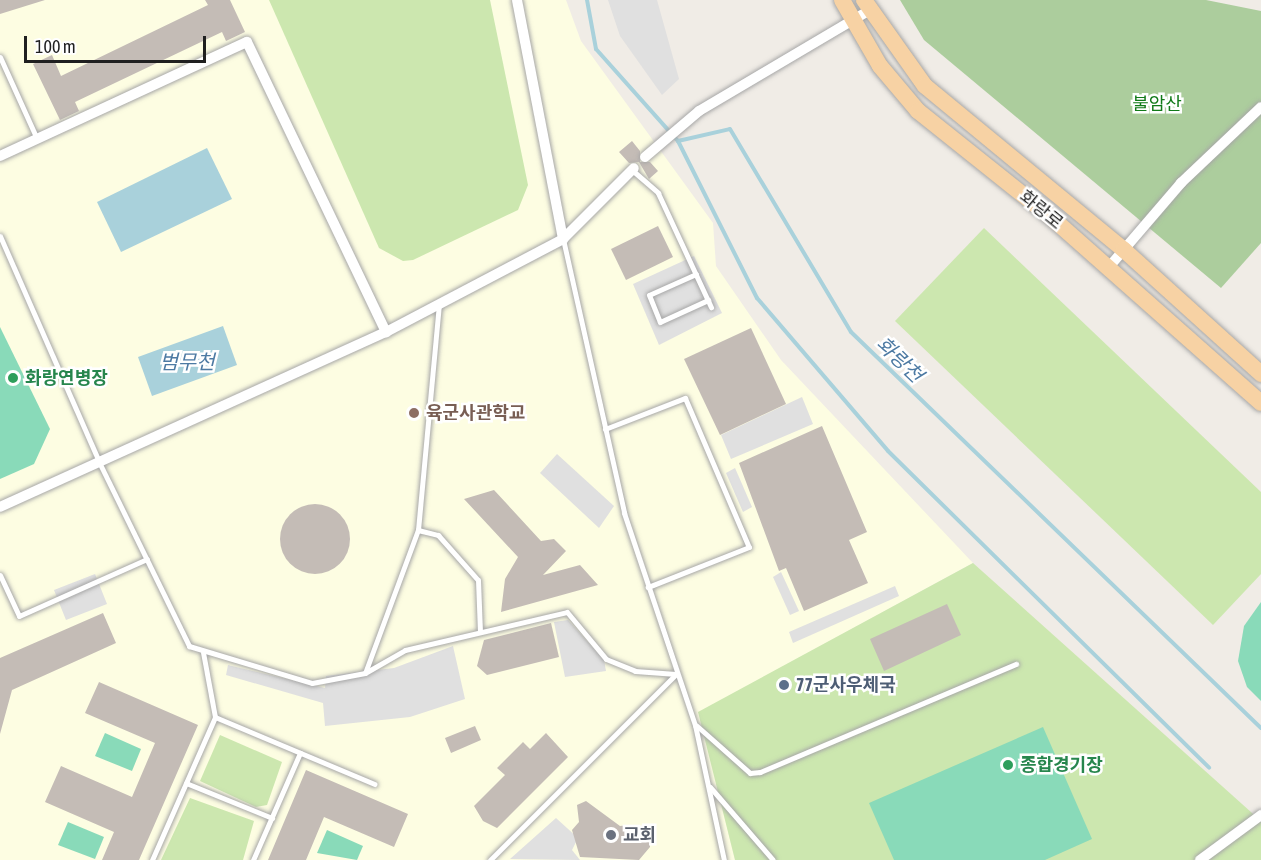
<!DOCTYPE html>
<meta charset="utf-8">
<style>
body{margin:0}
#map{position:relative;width:1261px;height:860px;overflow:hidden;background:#f0ece6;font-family:"Asap Condensed","Noto Sans KR",sans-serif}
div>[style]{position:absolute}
.education>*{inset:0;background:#fdfde2}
.grass>*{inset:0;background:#cce7af}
.forest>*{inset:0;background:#accd9d}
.pitch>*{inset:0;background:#89dab9}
.parking>*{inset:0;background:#e0e0e0}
.water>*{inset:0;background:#a9d1db}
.stream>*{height:4px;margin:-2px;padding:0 2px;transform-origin:2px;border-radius:2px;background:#a9d1db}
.building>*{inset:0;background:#c4bcb6}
.round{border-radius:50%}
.roads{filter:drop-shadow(0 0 2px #a7a7a7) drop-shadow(0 0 2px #a7a7a7)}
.lane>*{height:5px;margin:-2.5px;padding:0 2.5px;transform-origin:2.5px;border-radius:2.5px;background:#fff}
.street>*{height:10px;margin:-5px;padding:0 5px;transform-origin:5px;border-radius:5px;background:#fff}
.primary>*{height:16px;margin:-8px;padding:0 8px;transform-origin:8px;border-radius:8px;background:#f7d2a4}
.dots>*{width:16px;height:16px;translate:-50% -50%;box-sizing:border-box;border:3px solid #fff;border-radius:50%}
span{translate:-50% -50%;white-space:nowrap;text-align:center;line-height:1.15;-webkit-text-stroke:5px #fff;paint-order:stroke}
.park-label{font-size:18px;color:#117a18}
.street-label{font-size:18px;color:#202020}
.leisure-label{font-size:18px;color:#27864d;font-weight:700}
.left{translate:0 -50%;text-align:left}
.education-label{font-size:18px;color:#785e54;font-weight:700}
.service-label{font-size:18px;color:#4e5e75;font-weight:700}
.worship-label{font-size:18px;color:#5b616d;font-weight:700}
.water-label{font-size:20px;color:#4d7aa3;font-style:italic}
.scale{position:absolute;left:24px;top:36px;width:182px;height:27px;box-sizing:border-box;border:3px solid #202020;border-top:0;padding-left:8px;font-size:18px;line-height:21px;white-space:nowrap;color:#202020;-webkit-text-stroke:4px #fff;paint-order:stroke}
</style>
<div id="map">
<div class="education">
<i style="clip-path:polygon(0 0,566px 0,581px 41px,713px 223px,716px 266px,781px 360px,973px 563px,699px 712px,735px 860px,0 860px)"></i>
</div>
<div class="grass">
<i style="clip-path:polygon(269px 0,490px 0,528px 185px,518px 210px,413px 260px,403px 261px,379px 248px)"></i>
<i style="clip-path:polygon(984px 228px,1261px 492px,1261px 574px,1213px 625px,895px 321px)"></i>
<i style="clip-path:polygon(973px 563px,1261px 821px,1261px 860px,735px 860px,698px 712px)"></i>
<i style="clip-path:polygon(220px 735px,282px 762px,267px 805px,256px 807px,200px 781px)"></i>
<i style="clip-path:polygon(190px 798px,254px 821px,243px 860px,161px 860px)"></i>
</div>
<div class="forest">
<i style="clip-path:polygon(900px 0,1206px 0,1261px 11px,1261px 243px,1221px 288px,924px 40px)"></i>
</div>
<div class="pitch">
<i style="clip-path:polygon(0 327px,50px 429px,34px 464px,0 479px)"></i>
<i style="clip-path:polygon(1261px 602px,1261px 701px,1247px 687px,1238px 661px,1244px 626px)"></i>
<i style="clip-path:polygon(1043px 727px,1092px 839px,1045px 860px,894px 860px,869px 803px)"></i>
<i style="clip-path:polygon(105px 733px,141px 749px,132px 771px,95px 756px)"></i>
<i style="clip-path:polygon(68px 822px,104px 837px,95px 859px,58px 845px)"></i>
<i style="clip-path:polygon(327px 830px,363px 846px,357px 860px,317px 853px)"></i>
</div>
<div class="parking">
<i style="clip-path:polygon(608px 0,657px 0,679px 79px,662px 95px,620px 36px)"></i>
<i style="clip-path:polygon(694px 256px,722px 313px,659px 345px,633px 284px)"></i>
<i style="clip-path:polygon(802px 397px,813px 424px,731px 459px,721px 435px)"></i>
<i style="clip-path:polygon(557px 454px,614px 506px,599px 528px,540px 473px)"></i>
<i style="clip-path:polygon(735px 468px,752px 507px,743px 512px,726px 473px)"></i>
<i style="clip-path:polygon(781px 572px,799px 611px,790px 615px,773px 577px)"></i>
<i style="clip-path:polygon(95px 574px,107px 604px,66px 620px,54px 590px)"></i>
<i style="clip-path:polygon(895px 586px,899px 596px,793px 643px,789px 632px)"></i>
<i style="clip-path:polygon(568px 620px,604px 660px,606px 671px,565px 677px,554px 622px)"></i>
<i style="clip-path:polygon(453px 646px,465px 699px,410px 717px,325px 726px,323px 703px,226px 675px,228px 665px,325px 688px,326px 676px,394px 668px)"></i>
<i style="clip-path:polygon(556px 818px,578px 838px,572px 850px,580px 860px,510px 859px)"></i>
</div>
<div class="water">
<i style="clip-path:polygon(207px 148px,232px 199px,121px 252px,97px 202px)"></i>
<i style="clip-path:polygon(223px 326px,237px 365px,152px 396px,138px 357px)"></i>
</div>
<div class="stream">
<i style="left:587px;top:0;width:50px;rotate:79.6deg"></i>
<i style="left:596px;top:49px;width:123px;rotate:48.3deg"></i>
<i style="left:678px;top:141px;width:53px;rotate:-13deg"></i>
<i style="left:730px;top:129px;width:236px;rotate:59.2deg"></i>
<i style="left:851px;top:332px;width:570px;rotate:44deg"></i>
<i style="left:678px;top:141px;width:176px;rotate:63.3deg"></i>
<i style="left:757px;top:298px;width:201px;rotate:49.4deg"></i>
<i style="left:888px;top:451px;width:451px;rotate:44.6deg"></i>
</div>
<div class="building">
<i style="clip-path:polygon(0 0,45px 0,0 14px)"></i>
<i style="clip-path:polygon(205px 0,230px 0,245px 32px,226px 41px,222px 32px,75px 102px,79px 111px,60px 120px,33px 64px,52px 55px,61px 76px,208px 5px)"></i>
<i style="clip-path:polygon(632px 141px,640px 151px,640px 162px,650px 162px,658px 171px,649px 179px,639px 162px,629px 163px,619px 152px)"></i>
<i style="clip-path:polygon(658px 226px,673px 257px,626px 280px,611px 249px)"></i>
<i style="clip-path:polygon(751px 328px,786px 404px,720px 435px,684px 359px)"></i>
<i style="clip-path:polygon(822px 426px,867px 532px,849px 540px,868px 583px,804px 611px,786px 568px,779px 571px,739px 463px)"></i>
<i style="clip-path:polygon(494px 490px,541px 541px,554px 539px,566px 551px,543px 575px,580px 565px,598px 585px,501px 612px,505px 579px,518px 557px,464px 499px)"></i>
<i class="round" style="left:280px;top:504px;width:70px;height:70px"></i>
<i style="clip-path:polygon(947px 604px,961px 635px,884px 671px,870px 639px)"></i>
<i style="clip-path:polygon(103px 613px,116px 643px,12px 690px,0 734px,0 658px)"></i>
<i style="clip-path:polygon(551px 623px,559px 657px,487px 675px,477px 666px,484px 640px)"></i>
<i style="clip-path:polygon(99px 682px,198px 725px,139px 860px,102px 860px,114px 832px,45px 802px,61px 766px,132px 797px,155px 743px,85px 713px)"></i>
<i style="clip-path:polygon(475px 726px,481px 740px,451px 753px,445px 738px)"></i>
<i style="clip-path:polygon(546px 733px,568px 757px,497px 828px,483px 821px,474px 806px,505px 775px,497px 768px,523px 742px,530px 749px)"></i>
<i style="clip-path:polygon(306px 770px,408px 814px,394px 847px,324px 817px,306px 860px,268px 860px)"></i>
<i style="clip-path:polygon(586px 801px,620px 826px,630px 825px,650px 839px,650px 847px,639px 860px,580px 857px,572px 830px,579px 822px,577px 805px)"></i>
</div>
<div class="roads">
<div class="lane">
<i style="left:0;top:57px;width:90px;rotate:65.7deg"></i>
<i style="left:632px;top:170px;width:35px;rotate:41deg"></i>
<i style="left:658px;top:193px;width:126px;rotate:65.1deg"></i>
<i style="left:0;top:236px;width:247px;rotate:66.3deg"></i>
<i style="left:99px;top:462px;width:205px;rotate:63.9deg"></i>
<i style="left:189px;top:646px;width:128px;rotate:16.7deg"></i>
<i style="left:312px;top:683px;width:54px;rotate:-10.7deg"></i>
<i style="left:365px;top:673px;width:46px;rotate:-29.9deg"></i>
<i style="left:405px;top:650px;width:166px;rotate:-13.2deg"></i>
<i style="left:567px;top:612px;width:61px;rotate:50.3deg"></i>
<i style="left:606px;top:659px;width:31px;rotate:22deg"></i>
<i style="left:635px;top:671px;width:41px;rotate:4.2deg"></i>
<i style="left:676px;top:674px;width:263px;rotate:135deg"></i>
<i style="left:563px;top:239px;width:281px;rotate:77.4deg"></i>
<i style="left:624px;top:513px;width:224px;rotate:71.5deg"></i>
<i style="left:695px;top:725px;width:138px;rotate:77.9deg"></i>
<i style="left:696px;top:274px;width:51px;rotate:155.9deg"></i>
<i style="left:649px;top:295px;width:29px;rotate:68deg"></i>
<i style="left:660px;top:322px;width:53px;rotate:-24.6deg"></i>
<i style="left:605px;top:429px;width:86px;rotate:-21.2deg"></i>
<i style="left:685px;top:398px;width:162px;rotate:66.8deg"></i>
<i style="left:749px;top:547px;width:109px;rotate:158.4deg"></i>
<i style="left:418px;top:530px;width:21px;rotate:14deg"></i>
<i style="left:438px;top:535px;width:60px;rotate:48.4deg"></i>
<i style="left:478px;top:580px;width:52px;rotate:87.8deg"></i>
<i style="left:0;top:575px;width:45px;rotate:65.1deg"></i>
<i style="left:19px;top:616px;width:140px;rotate:-24deg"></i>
<i style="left:365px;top:673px;width:153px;rotate:-69.7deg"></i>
<i style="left:418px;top:530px;width:227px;rotate:-84.7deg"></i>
<i style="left:215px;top:717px;width:173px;rotate:22.8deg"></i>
<i style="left:697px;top:726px;width:71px;rotate:41.6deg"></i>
<i style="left:750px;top:773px;width:10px;rotate:-6deg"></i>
<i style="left:760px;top:772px;width:278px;rotate:-22.9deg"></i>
<i style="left:186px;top:783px;width:93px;rotate:22.1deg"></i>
<i style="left:710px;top:787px;width:96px;rotate:49.2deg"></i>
<i style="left:152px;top:860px;width:156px;rotate:-66.2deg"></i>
<i style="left:215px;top:717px;width:66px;rotate:-100.5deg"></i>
<i style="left:253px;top:860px;width:117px;rotate:-66.3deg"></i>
</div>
<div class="street">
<i style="left:0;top:156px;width:272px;rotate:-24.8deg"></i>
<i style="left:247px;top:42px;width:322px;rotate:64.4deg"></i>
<i style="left:645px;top:157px;width:71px;rotate:-40.4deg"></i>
<i style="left:699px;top:111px;width:199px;rotate:-30.6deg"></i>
<i style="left:563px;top:239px;width:100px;rotate:-45deg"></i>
<i style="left:1109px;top:267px;width:111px;rotate:-49.4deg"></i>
<i style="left:1181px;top:183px;width:110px;rotate:-43.5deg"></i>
<i style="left:0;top:507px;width:424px;rotate:-24.4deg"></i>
<i style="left:386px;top:332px;width:200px;rotate:-27.7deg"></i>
<i style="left:563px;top:239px;width:243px;rotate:-100.9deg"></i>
<i style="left:1200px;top:860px;width:76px;rotate:-36.4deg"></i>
</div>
<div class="primary">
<i style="left:842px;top:0;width:76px;rotate:60.1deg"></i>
<i style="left:880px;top:66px;width:59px;rotate:49.8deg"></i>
<i style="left:918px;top:111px;width:171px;rotate:38.6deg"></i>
<i style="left:1052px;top:218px;width:279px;rotate:41.5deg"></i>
<i style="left:864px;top:0;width:105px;rotate:54.7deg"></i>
<i style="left:925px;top:86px;width:258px;rotate:39.5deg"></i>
<i style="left:1124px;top:250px;width:185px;rotate:42.1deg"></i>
</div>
</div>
<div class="dots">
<i style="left:13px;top:378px;background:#2e9e5b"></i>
<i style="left:414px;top:413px;background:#8d6e63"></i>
<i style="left:784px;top:685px;background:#5c6f8a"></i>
<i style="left:1008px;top:765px;background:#2e9e5b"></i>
<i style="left:611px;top:835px;background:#6b7280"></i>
</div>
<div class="park-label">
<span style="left:1157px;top:104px">불암산</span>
</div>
<div class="street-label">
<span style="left:1041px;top:210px;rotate:39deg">화랑로</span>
</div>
<div class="leisure-label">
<span class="left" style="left:25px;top:378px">화랑연병장</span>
<span class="left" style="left:1020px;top:765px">종합경기장</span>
</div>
<div class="education-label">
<span class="left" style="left:426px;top:413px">육군사관학교</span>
</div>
<div class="service-label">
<span class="left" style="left:796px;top:685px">77군사우체국</span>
</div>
<div class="worship-label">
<span class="left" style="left:623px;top:835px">교회</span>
</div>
<div class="water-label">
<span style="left:900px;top:359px;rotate:44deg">화랑천</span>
<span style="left:187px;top:361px">범무천</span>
</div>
<div class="scale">100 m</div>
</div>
